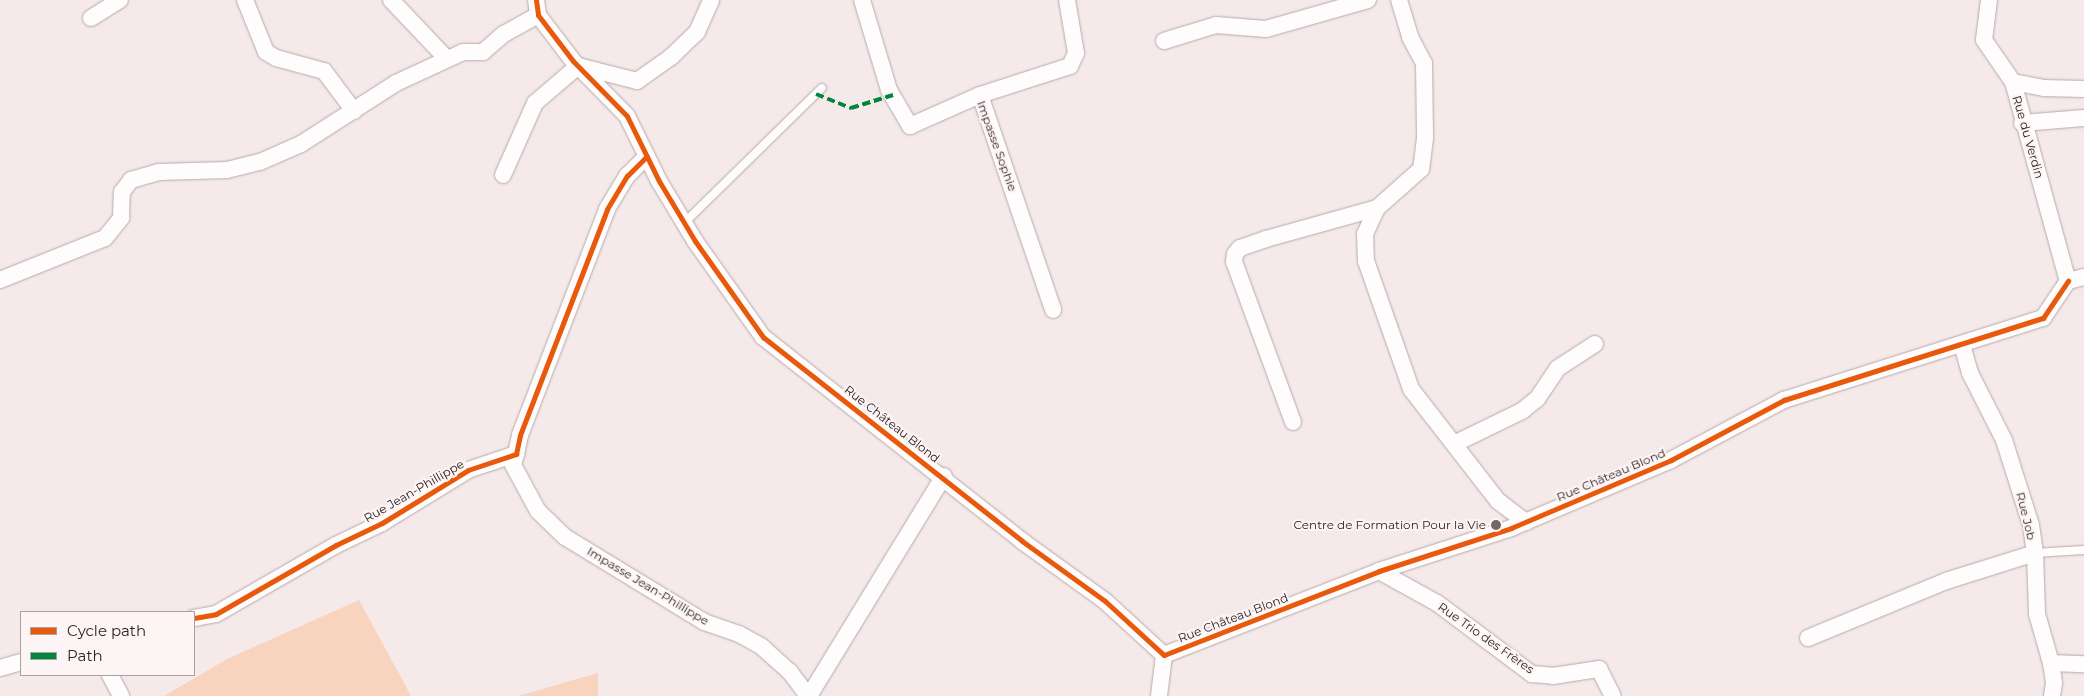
<!DOCTYPE html>
<meta charset="utf-8">
<style>
body{margin:0}
#map{position:relative;width:2084px;height:696px;overflow:hidden;background:#f6e9e9;font-family:Montserrat,sans-serif}
div>[style]{position:absolute}
.green>*{inset:0;background:#f8d4be}
.roads{filter:drop-shadow(0 0 1px #b6aaa9) drop-shadow(0 0 1px #b6aaa9)}
.service>*{height:8px;margin:-4px;padding:0 4px;transform-origin:4px;border-radius:4px;background:#fefcfc}
.minor>*{height:16px;margin:-8px;padding:0 8px;transform-origin:8px;border-radius:8px;background:#fefcfc}
.quiet>*{height:4px;margin-top:-2px;transform-origin:0;background:repeating-linear-gradient(90deg,#00873e 0 8px,transparent 0 12px)}
.cycleway>*{height:5px;margin:-2.5px;padding:0 2.5px;transform-origin:2.5px;border-radius:2.5px;background:#e8590c}
.dots>*{width:14px;height:14px;translate:-50% -50%;box-sizing:border-box;border:2px solid #fdf5f5;border-radius:50%}
span{translate:-50% -50%;white-space:nowrap;text-align:center;line-height:1.15;-webkit-text-stroke:4px #fdf5f5;paint-order:stroke}
.street-label{font-size:12px;color:#2f2121}
.poi-label{font-size:12px;color:#2f2121}
.right{translate:-100% -50%;text-align:right}
.legend{position:absolute;left:20px;top:611px;width:175px;height:65px;box-sizing:border-box;background:#fdf5f5;border:1px solid #aba0a0;margin:0;padding:6px 9px;list-style:none;font-size:15px;color:#2f2121}
.legend li{display:flex;align-items:center;gap:10px;height:25px}
.legend b{width:25px;border:1px solid #aba0a0}
</style>
<div id="map">
<div class="green">
<i style="clip-path:polygon(359px 600px,411px 696px,164px 696px,227px 659px)"></i>
<i style="clip-path:polygon(598px 673px,598px 696px,518px 696px)"></i>
</div>
<div class="roads">
<div class="service">
<i style="left:684px;top:223px;width:193px;rotate:-44.4deg"></i>
<i style="left:2035px;top:553px;width:49px;rotate:-3.5deg"></i>
</div>
<div class="minor">
<i style="left:245px;top:0;width:56px;rotate:68deg"></i>
<i style="left:266px;top:52px;width:12px;rotate:31deg"></i>
<i style="left:276px;top:58px;width:50px;rotate:15.2deg"></i>
<i style="left:324px;top:71px;width:50px;rotate:53.1deg"></i>
<i style="left:391px;top:0;width:81px;rotate:46.5deg"></i>
<i style="left:536px;top:0;width:15px;rotate:82deg"></i>
<i style="left:538px;top:15px;width:58px;rotate:52.7deg"></i>
<i style="left:573px;top:61px;width:77px;rotate:45.5deg"></i>
<i style="left:627px;top:116px;width:72px;rotate:63.8deg"></i>
<i style="left:659px;top:181px;width:70px;rotate:59deg"></i>
<i style="left:695px;top:241px;width:118px;rotate:54.7deg"></i>
<i style="left:763px;top:337px;width:330px;rotate:38.2deg"></i>
<i style="left:1022px;top:541px;width:102px;rotate:35.9deg"></i>
<i style="left:1105px;top:601px;width:80px;rotate:42.5deg"></i>
<i style="left:862px;top:0;width:94px;rotate:73.3deg"></i>
<i style="left:889px;top:90px;width:42px;rotate:59.7deg"></i>
<i style="left:910px;top:126px;width:77px;rotate:-23.9deg"></i>
<i style="left:980px;top:95px;width:227px;rotate:71.2deg"></i>
<i style="left:1399px;top:0;width:39px;rotate:73deg"></i>
<i style="left:1410px;top:37px;width:30px;rotate:62deg"></i>
<i style="left:1424px;top:63px;width:75px;rotate:89.2deg"></i>
<i style="left:1425px;top:138px;width:31px;rotate:97deg"></i>
<i style="left:1421px;top:169px;width:59px;rotate:138.4deg"></i>
<i style="left:1377px;top:208px;width:29px;rotate:115deg"></i>
<i style="left:1365px;top:234px;width:27px;rotate:88deg"></i>
<i style="left:1366px;top:261px;width:136px;rotate:70.6deg"></i>
<i style="left:1411px;top:389px;width:142px;rotate:52.2deg"></i>
<i style="left:1498px;top:501px;width:35px;rotate:37deg"></i>
<i style="left:1989px;top:0;width:40px;rotate:97.1deg"></i>
<i style="left:1984px;top:40px;width:51px;rotate:55.4deg"></i>
<i style="left:2013px;top:82px;width:206px;rotate:74.6deg"></i>
<i style="left:91px;top:18px;width:34px;rotate:-32deg"></i>
<i style="left:1164px;top:41px;width:54px;rotate:-17.1deg"></i>
<i style="left:1216px;top:25px;width:50px;rotate:4.6deg"></i>
<i style="left:1266px;top:29px;width:106px;rotate:-15.9deg"></i>
<i style="left:2013px;top:82px;width:32px;rotate:11deg"></i>
<i style="left:2044px;top:88px;width:40px;rotate:1.4deg"></i>
<i style="left:980px;top:95px;width:95px;rotate:-17.9deg"></i>
<i style="left:1070px;top:66px;width:14px;rotate:-65deg"></i>
<i style="left:1076px;top:53px;width:54px;rotate:-99.6deg"></i>
<i style="left:2022px;top:123px;width:62px;rotate:-4.6deg"></i>
<i style="left:503px;top:175px;width:79px;rotate:-66deg"></i>
<i style="left:535px;top:103px;width:57px;rotate:-40.7deg"></i>
<i style="left:578px;top:66px;width:61px;rotate:14.3deg"></i>
<i style="left:637px;top:81px;width:42px;rotate:-35.2deg"></i>
<i style="left:671px;top:57px;width:36px;rotate:-44deg"></i>
<i style="left:697px;top:32px;width:35px;rotate:-66deg"></i>
<i style="left:0;top:280px;width:113px;rotate:-21.8deg"></i>
<i style="left:105px;top:238px;width:26px;rotate:-51deg"></i>
<i style="left:121px;top:218px;width:26px;rotate:-88deg"></i>
<i style="left:122px;top:192px;width:15px;rotate:-53deg"></i>
<i style="left:131px;top:180px;width:29px;rotate:-16deg"></i>
<i style="left:159px;top:172px;width:68px;rotate:-1.7deg"></i>
<i style="left:227px;top:170px;width:34px;rotate:-14deg"></i>
<i style="left:260px;top:162px;width:45px;rotate:-23.7deg"></i>
<i style="left:301px;top:144px;width:113px;rotate:-32.7deg"></i>
<i style="left:396px;top:83px;width:74px;rotate:-24.8deg"></i>
<i style="left:463px;top:52px;width:20px"></i>
<i style="left:483px;top:52px;width:28px;rotate:-41deg"></i>
<i style="left:504px;top:34px;width:39px;rotate:-29deg"></i>
<i style="left:2068px;top:281px;width:16px;rotate:-14deg"></i>
<i style="left:1962px;top:345px;width:29px;rotate:74deg"></i>
<i style="left:1970px;top:373px;width:75px;rotate:63.1deg"></i>
<i style="left:2004px;top:440px;width:89px;rotate:72.4deg"></i>
<i style="left:2031px;top:525px;width:28px;rotate:82deg"></i>
<i style="left:2035px;top:553px;width:61px;rotate:88.1deg"></i>
<i style="left:2037px;top:614px;width:51px;rotate:74.1deg"></i>
<i style="left:2051px;top:663px;width:20px;rotate:81deg"></i>
<i style="left:2054px;top:683px;width:13px;rotate:99deg"></i>
<i style="left:1293px;top:422px;width:171px;rotate:-110.2deg"></i>
<i style="left:1234px;top:262px;width:8px;rotate:-83deg"></i>
<i style="left:1235px;top:254px;width:8px;rotate:-50deg"></i>
<i style="left:1240px;top:248px;width:28px;rotate:-19deg"></i>
<i style="left:1266px;top:239px;width:115px;rotate:-15.6deg"></i>
<i style="left:1454px;top:444px;width:76px;rotate:-25.9deg"></i>
<i style="left:1522px;top:411px;width:19px;rotate:-39deg"></i>
<i style="left:1537px;top:399px;width:37px;rotate:-56deg"></i>
<i style="left:1558px;top:368px;width:44px;rotate:-33deg"></i>
<i style="left:516px;top:454px;width:11px;rotate:105deg"></i>
<i style="left:513px;top:465px;width:52px;rotate:61.5deg"></i>
<i style="left:538px;top:511px;width:37px;rotate:44deg"></i>
<i style="left:565px;top:537px;width:163px;rotate:31.4deg"></i>
<i style="left:704px;top:622px;width:37px;rotate:19deg"></i>
<i style="left:739px;top:634px;width:26px;rotate:29deg"></i>
<i style="left:762px;top:647px;width:38px;rotate:42deg"></i>
<i style="left:790px;top:672px;width:30px;rotate:53deg"></i>
<i style="left:1379px;top:571px;width:66px;rotate:28.9deg"></i>
<i style="left:1437px;top:603px;width:119px;rotate:36.8deg"></i>
<i style="left:1532px;top:674px;width:21px;rotate:5deg"></i>
<i style="left:1553px;top:676px;width:47px;rotate:-8.7deg"></i>
<i style="left:1599px;top:669px;width:30px;rotate:63deg"></i>
<i style="left:194px;top:618px;width:22px;rotate:-10deg"></i>
<i style="left:216px;top:614px;width:138px;rotate:-29.9deg"></i>
<i style="left:336px;top:545px;width:51px;rotate:-25.6deg"></i>
<i style="left:382px;top:523px;width:101px;rotate:-31.6deg"></i>
<i style="left:468px;top:470px;width:51px;rotate:-18.4deg"></i>
<i style="left:516px;top:454px;width:19px;rotate:-78deg"></i>
<i style="left:520px;top:435px;width:242px;rotate:-68.9deg"></i>
<i style="left:607px;top:209px;width:39px;rotate:-59deg"></i>
<i style="left:627px;top:176px;width:28px;rotate:-45deg"></i>
<i style="left:1808px;top:638px;width:149px;rotate:-22.4deg"></i>
<i style="left:1946px;top:581px;width:93px;rotate:-17.5deg"></i>
<i style="left:1164px;top:655px;width:231px;rotate:-21.3deg"></i>
<i style="left:1379px;top:571px;width:139px;rotate:-18deg"></i>
<i style="left:1511px;top:528px;width:174px;rotate:-23deg"></i>
<i style="left:1671px;top:460px;width:128px;rotate:-28deg"></i>
<i style="left:1784px;top:400px;width:272px;rotate:-17.6deg"></i>
<i style="left:2043px;top:318px;width:45px;rotate:-56deg"></i>
<i style="left:2051px;top:663px;width:33px;rotate:2deg"></i>
<i style="left:0;top:668px;width:22px;rotate:-16deg"></i>
<i style="left:110px;top:675px;width:24px;rotate:62deg"></i>
<i style="left:809px;top:696px;width:258px;rotate:-58.5deg"></i>
<i style="left:1159px;top:696px;width:41px;rotate:-83deg"></i>
</div>
</div>
<div class="quiet">
<i style="left:816px;top:94px;width:38px;rotate:22deg"></i>
<i style="left:851px;top:108px;width:44px;rotate:-17.2deg"></i>
</div>
<div class="cycleway">
<i style="left:536px;top:0;width:15px;rotate:82deg"></i>
<i style="left:538px;top:15px;width:58px;rotate:52.7deg"></i>
<i style="left:573px;top:61px;width:77px;rotate:45.5deg"></i>
<i style="left:627px;top:116px;width:72px;rotate:63.8deg"></i>
<i style="left:659px;top:181px;width:70px;rotate:59deg"></i>
<i style="left:695px;top:241px;width:118px;rotate:54.7deg"></i>
<i style="left:763px;top:337px;width:330px;rotate:38.2deg"></i>
<i style="left:1022px;top:541px;width:102px;rotate:35.9deg"></i>
<i style="left:1105px;top:601px;width:80px;rotate:42.5deg"></i>
<i style="left:1164px;top:655px;width:231px;rotate:-21.3deg"></i>
<i style="left:1379px;top:571px;width:139px;rotate:-18deg"></i>
<i style="left:1511px;top:528px;width:174px;rotate:-23deg"></i>
<i style="left:1671px;top:460px;width:128px;rotate:-28deg"></i>
<i style="left:1784px;top:400px;width:272px;rotate:-17.6deg"></i>
<i style="left:2043px;top:318px;width:45px;rotate:-56deg"></i>
<i style="left:194px;top:618px;width:22px;rotate:-10deg"></i>
<i style="left:216px;top:614px;width:138px;rotate:-29.9deg"></i>
<i style="left:336px;top:545px;width:51px;rotate:-25.6deg"></i>
<i style="left:382px;top:523px;width:101px;rotate:-31.6deg"></i>
<i style="left:468px;top:470px;width:51px;rotate:-18.4deg"></i>
<i style="left:516px;top:454px;width:19px;rotate:-78deg"></i>
<i style="left:520px;top:435px;width:242px;rotate:-68.9deg"></i>
<i style="left:607px;top:209px;width:39px;rotate:-59deg"></i>
<i style="left:627px;top:176px;width:28px;rotate:-45deg"></i>
</div>
<div class="dots">
<i style="left:1496px;top:525px;background:#756767"></i>
</div>
<div class="street-label">
<span style="left:2028px;top:137px;rotate:74deg">Rue du Verdin</span>
<span style="left:997px;top:146px;rotate:70deg">Impasse Sophie</span>
<span style="left:892px;top:424px;rotate:38deg">Rue Château Blond</span>
<span style="left:1611px;top:475px;rotate:-23deg">Rue Château Blond</span>
<span style="left:414px;top:491px;rotate:-30deg">Rue Jean-Phillippe</span>
<span style="left:2026px;top:516px;rotate:76deg">Rue Job</span>
<span style="left:648px;top:586px;rotate:31deg">Impasse Jean-Phillippe</span>
<span style="left:1233px;top:618px;rotate:-21deg">Rue Château Blond</span>
<span style="left:1486px;top:638px;rotate:35deg">Rue Trio des Frères</span>
</div>
<div class="poi-label">
<span class="right" style="left:1486px;top:525px">Centre de Formation Pour la Vie</span>
</div>
<ul class="legend">
<li><b style="height:6px;background:#e8590c"></b>Cycle path</li>
<li><b style="height:6px;background:#00873e"></b>Path</li>
</ul>
</div>
